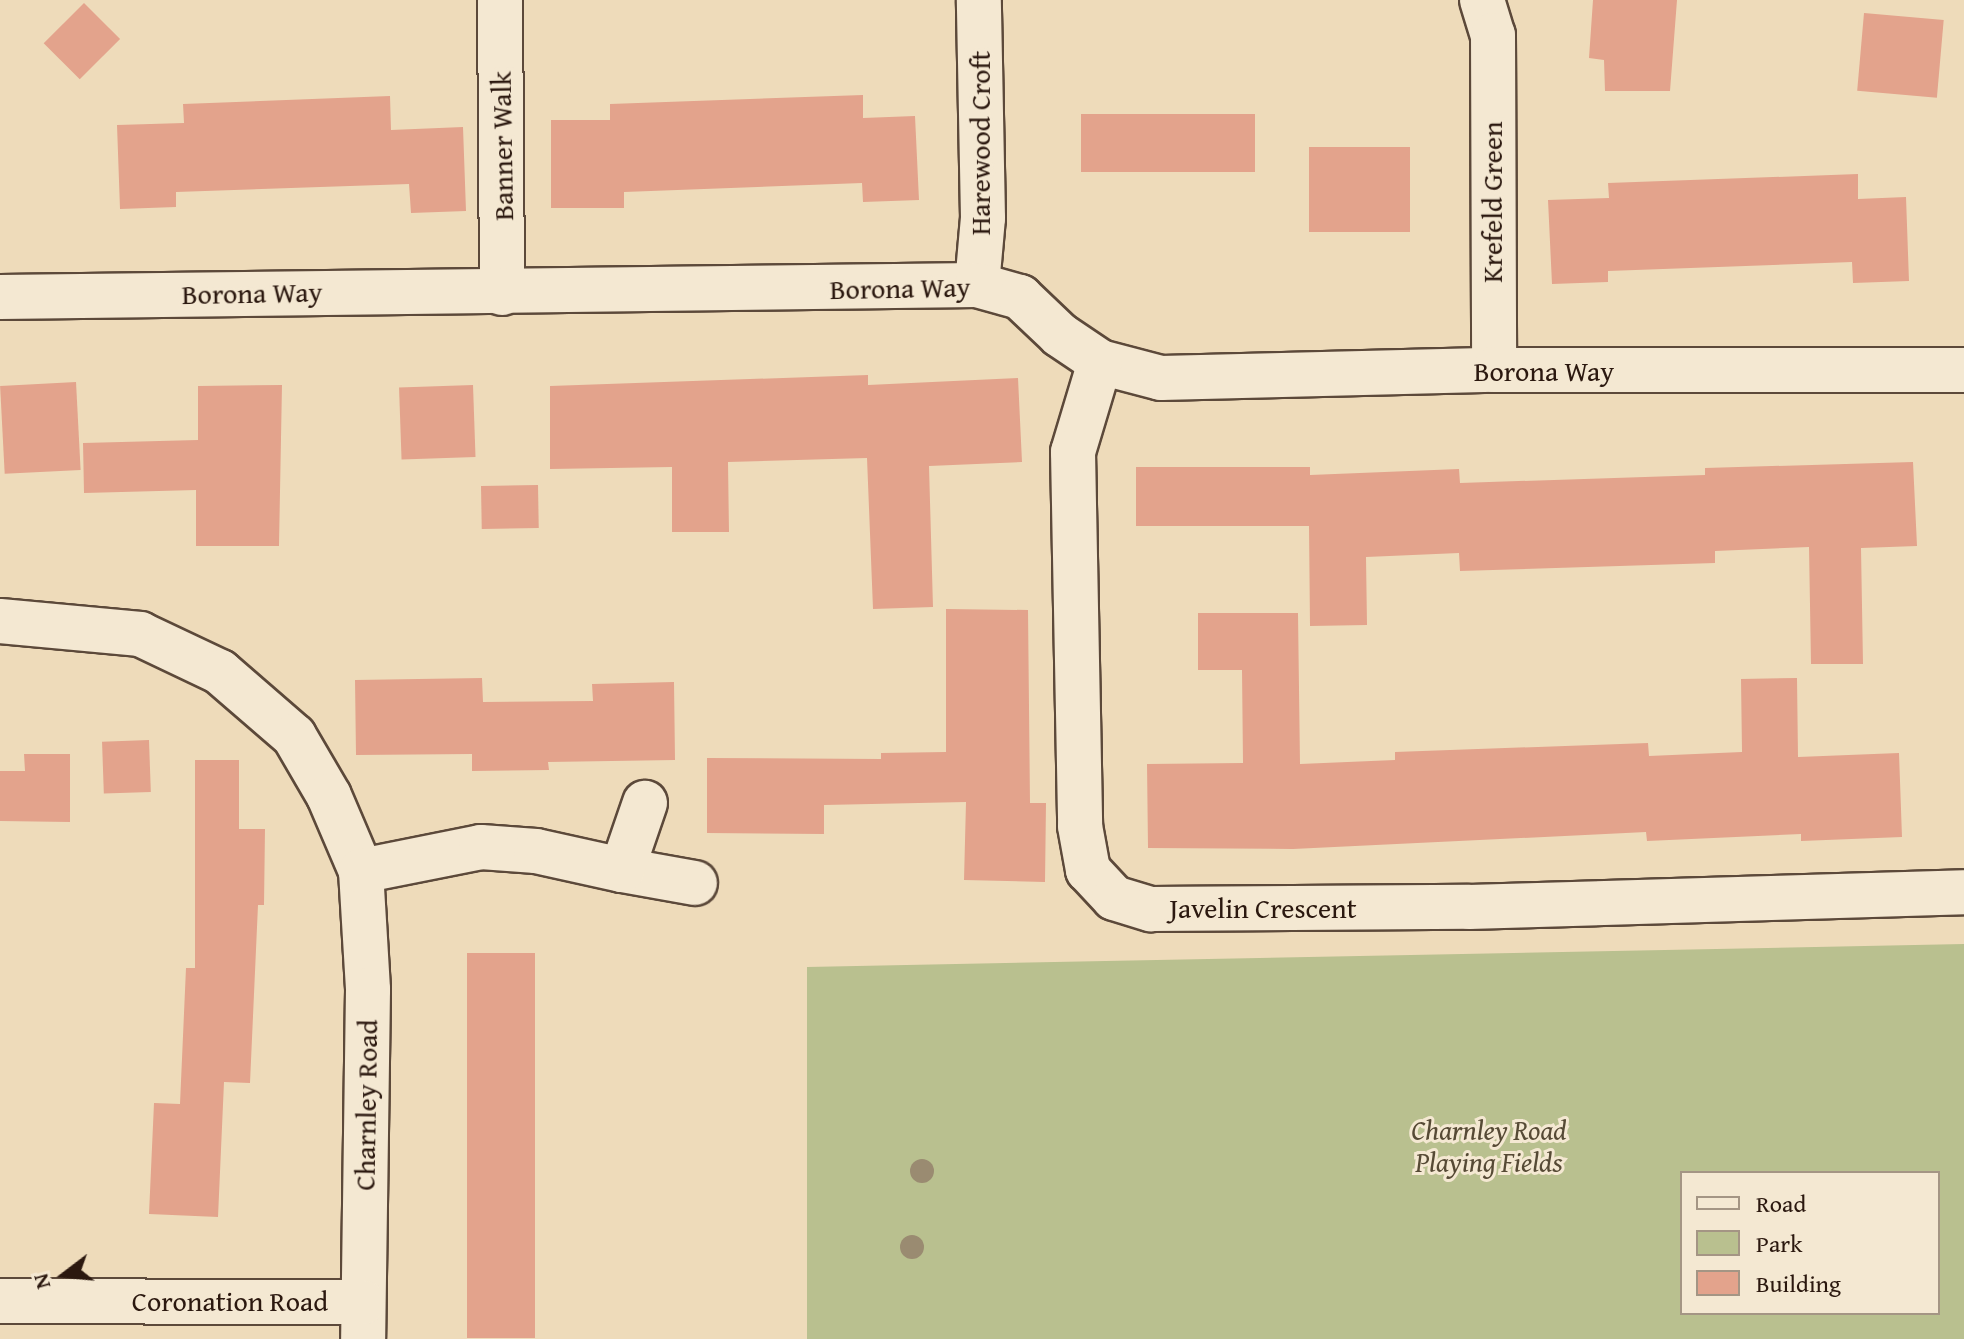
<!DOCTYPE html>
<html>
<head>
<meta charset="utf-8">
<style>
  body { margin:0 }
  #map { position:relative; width:1964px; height:1339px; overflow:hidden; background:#eedbba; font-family:"Gentium Book Plus",serif }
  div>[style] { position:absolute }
  .green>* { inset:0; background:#b9c08f }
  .building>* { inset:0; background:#e3a38c; transform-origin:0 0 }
  .roads { filter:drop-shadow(2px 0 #5c493a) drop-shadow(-2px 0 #5c493a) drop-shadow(0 2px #5c493a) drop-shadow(0 -2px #5c493a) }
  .minor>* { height:44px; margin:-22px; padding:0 22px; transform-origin:22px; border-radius:22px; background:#f4e8d2 }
  .trees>* { width:24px; height:24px; margin:-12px; border-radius:50%; background:#9a8b71 }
  span { translate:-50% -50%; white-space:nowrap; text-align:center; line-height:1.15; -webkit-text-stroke:6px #f4e8d2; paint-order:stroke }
  .street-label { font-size:28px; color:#2b180f }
  .park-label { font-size:28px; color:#564a35; font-style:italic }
  .legend { position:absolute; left:1680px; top:1171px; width:260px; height:144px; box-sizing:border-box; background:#f4e8d2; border:2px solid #a49584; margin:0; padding:10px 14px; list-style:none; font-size:24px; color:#2b180f }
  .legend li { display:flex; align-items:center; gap:16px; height:40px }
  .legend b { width:40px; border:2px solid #a49584 }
  .north { position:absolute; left:24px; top:1235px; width:80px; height:80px; -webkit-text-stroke:6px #f4e8d2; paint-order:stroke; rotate:254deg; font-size:22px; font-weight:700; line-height:32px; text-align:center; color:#2b180f }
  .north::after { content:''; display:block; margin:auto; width:28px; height:36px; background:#2b180f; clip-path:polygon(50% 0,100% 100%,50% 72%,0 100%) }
</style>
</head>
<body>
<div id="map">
  <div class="green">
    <i style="clip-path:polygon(evenodd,1964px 944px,1964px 1339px,807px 1339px,807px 967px,1964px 944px,1938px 1173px,1938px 1313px,1682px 1313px,1682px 1173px,1938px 1173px)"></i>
  </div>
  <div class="building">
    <i style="clip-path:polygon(1593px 0,1677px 0,1670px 91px,1605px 91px,1604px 60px,1589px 58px)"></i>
    <i style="left:84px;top:3px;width:51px;height:57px;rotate:45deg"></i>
    <i style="left:1864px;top:13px;width:80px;height:78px;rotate:5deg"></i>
    <i style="clip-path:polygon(863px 95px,863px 118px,915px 116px,919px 200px,863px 202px,862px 183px,624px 192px,624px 208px,551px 208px,551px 120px,610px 120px,610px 104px)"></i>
    <i style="clip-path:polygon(390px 96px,391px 130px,463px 127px,466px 211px,411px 213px,409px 184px,176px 192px,176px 207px,120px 209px,117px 125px,184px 123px,183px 104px)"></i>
    <i style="left:1081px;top:114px;width:174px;height:58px"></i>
    <i style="left:1309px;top:147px;width:101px;height:85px"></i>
    <i style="clip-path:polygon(1858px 174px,1858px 199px,1906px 197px,1909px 281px,1853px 283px,1852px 262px,1608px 271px,1608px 282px,1552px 284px,1548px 200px,1609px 198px,1608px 183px)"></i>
    <i style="clip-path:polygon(868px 375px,868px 385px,1018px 378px,1022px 462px,929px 466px,933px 607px,873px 609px,867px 458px,728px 462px,729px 532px,672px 532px,672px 467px,550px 469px,550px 386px)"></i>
    <i style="left:76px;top:382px;width:88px;height:76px;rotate:87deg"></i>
    <i style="clip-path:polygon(282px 385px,279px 546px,196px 546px,196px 490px,84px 493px,83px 443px,198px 440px,198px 386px)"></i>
    <i style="left:473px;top:385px;width:72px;height:74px;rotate:88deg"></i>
    <i style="clip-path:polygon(1913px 462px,1917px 546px,1861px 548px,1863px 664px,1811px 664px,1809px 547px,1715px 551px,1715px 563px,1460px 571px,1459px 553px,1366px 557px,1367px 625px,1310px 626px,1309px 526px,1136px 526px,1136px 467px,1310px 467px,1310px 475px,1459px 469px,1460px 483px,1705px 475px,1705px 468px)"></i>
    <i style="left:538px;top:485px;width:43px;height:57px;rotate:89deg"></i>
    <i style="clip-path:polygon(946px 609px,1028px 610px,1030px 803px,1046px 803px,1045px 882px,964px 880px,966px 802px,824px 805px,824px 834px,707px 833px,707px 758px,881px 759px,881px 753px,946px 752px)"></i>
    <i style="clip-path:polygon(1198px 613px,1298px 613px,1300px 764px,1395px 760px,1395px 752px,1648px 743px,1649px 756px,1742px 752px,1741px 679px,1797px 678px,1798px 757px,1899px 753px,1902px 837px,1801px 841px,1801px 834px,1647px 841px,1646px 832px,1293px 849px,1148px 848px,1147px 764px,1243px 763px,1242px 670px,1198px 670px)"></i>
    <i style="clip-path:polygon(482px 678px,483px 702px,593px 701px,592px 684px,674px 682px,675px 760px,548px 762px,549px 770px,472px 771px,472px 754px,356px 755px,355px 680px)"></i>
    <i style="left:149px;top:740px;width:52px;height:47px;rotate:88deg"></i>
    <i style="clip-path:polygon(24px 754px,70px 754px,70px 822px,0 821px,0 771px,25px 771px)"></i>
    <i style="clip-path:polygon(195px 760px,239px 760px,239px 829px,265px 829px,264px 905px,258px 905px,250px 1083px,224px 1082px,218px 1217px,149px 1214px,154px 1103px,180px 1104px,186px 968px,195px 968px)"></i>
    <i style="left:535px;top:953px;width:385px;height:68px;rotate:90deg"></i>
  </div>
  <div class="roads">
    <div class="minor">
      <i style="left:500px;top:0;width:293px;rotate:89.6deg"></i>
      <i style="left:1482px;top:0;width:37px;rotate:73deg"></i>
      <i style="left:1493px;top:35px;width:335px;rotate:89.8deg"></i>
      <i style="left:977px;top:285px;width:67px;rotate:-84.9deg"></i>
      <i style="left:983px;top:218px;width:218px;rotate:-91.1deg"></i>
      <i style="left:0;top:297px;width:977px;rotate:-0.7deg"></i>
      <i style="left:977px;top:285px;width:45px;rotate:15.6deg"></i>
      <i style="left:1020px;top:297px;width:55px;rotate:43.5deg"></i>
      <i style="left:1060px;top:335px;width:48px;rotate:34deg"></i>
      <i style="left:1100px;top:362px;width:63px;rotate:14.7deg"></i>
      <i style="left:1161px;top:378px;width:333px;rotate:-1.4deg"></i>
      <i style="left:1494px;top:370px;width:470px"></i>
      <i style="left:1100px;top:362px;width:94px;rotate:106.7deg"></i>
      <i style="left:1073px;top:452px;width:374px;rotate:88.9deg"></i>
      <i style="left:1080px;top:826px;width:45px;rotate:79.7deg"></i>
      <i style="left:1088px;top:870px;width:38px;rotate:47deg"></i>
      <i style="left:1114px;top:898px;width:39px;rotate:17deg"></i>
      <i style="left:1151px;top:909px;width:318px;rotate:-0.4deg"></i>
      <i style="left:1469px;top:907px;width:495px;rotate:-1.7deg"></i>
      <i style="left:0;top:621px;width:141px;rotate:5.3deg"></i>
      <i style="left:140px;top:634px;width:89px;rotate:25.4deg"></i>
      <i style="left:220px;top:672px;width:98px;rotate:40.9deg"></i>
      <i style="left:294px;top:736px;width:69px;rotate:59.7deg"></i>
      <i style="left:329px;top:796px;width:82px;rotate:66.9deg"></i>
      <i style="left:361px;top:871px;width:119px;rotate:86.6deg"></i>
      <i style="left:368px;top:990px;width:349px;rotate:90.8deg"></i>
      <i style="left:622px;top:870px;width:74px;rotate:10.1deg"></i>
      <i style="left:361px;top:871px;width:122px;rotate:-11.3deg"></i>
      <i style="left:481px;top:847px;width:55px;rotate:4.2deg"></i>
      <i style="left:536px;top:851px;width:88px;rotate:12.5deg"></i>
      <i style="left:622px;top:870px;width:71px;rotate:-71.1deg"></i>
      <i style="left:0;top:1301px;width:363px;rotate:0.2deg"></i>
    </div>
  </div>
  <div class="trees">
    <i style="left:922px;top:1171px"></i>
    <i style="left:912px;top:1247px"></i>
  </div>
  <div class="street-label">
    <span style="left:980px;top:143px;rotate:-90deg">Harewood Croft</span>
    <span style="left:502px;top:146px;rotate:-91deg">Banner Walk</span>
    <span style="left:1492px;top:202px;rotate:-90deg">Krefeld Green</span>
    <span style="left:900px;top:288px;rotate:-1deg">Borona Way</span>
    <span style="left:252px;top:293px;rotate:-1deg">Borona Way</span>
    <span style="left:1544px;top:371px">Borona Way</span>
    <span style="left:1263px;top:908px">Javelin Crescent</span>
    <span style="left:366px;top:1105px;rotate:-89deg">Charnley Road</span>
    <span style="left:230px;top:1301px">Coronation Road</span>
  </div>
  <div class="park-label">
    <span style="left:1489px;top:1146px">Charnley Road<br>Playing Fields</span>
  </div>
  <ul class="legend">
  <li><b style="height:10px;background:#f4e8d2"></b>Road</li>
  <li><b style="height:22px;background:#b9c08f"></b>Park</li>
  <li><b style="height:22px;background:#e3a38c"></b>Building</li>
  </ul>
  <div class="north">N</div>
</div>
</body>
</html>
